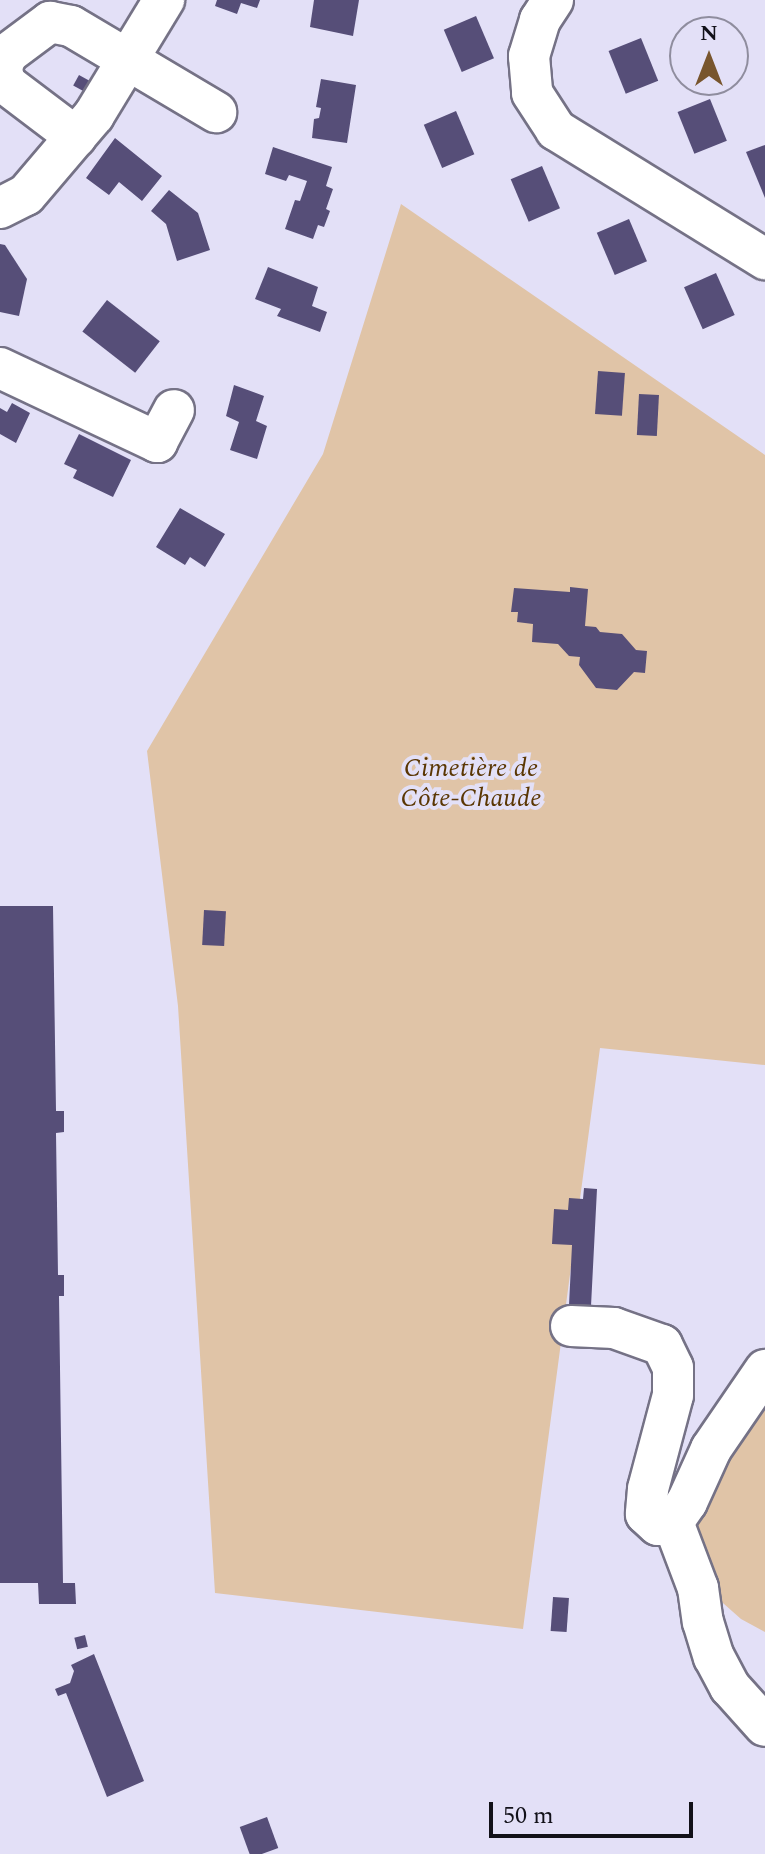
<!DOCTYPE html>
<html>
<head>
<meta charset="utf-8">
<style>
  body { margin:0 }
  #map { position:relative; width:765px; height:1854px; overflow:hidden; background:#e3e0f7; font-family:Spectral,serif }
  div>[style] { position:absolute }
  .green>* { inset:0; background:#e0c4a7 }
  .building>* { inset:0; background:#564e78; transform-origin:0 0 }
  .roads { filter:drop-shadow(2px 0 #757286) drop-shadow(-2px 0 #757286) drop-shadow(0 2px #757286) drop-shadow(0 -2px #757286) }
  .minor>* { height:40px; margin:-20px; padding:0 20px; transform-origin:20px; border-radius:20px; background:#fff }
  span { translate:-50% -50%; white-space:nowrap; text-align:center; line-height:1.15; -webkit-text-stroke:8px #e3e0f7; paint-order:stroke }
  .park-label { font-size:26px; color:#5a3603; font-style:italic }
  .north { position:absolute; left:669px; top:16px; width:80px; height:80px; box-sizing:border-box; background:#e3e0f7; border:2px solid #8f8d9e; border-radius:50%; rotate:0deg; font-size:22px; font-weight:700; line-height:32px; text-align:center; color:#121119 }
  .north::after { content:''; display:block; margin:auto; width:28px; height:36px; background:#78552d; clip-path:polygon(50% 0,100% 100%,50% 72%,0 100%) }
  .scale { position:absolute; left:489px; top:1802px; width:204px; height:36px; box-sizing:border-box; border:4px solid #121119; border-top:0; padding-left:10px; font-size:24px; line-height:28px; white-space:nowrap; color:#121119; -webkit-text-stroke:6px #e3e0f7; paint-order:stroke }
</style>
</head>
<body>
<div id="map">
  <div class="green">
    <i style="clip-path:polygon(401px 204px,765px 455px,765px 1065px,600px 1048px,523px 1629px,215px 1593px,178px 1006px,147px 751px,323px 454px)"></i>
    <i style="clip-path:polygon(765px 1387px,765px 1632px,741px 1619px,715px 1596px,705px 1547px,681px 1535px)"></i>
  </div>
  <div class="building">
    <i style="clip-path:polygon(217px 0,260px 0,257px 8px,241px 3px,237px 14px,215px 6px)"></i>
    <i style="clip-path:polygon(314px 0,359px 0,353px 36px,310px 27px)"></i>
    <i style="left:476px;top:16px;width:46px;height:35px;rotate:67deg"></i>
    <i style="left:641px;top:38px;width:46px;height:35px;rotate:68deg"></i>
    <i style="left:79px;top:75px;width:13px;height:12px;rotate:29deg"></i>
    <i style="clip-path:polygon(321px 79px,356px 85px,347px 143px,312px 138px,314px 119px,319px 118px,321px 108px,316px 107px)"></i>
    <i style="left:710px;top:99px;width:45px;height:35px;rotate:68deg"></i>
    <i style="left:456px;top:111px;width:47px;height:35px;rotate:67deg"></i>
    <i style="clip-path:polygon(115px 138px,162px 176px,142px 201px,119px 182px,109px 195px,86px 178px)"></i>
    <i style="clip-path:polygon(765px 145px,765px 198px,746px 152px)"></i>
    <i style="clip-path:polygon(273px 147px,332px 167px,326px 186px,333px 189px,326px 209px,330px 211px,324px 227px,318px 225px,313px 239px,285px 229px,295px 200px,300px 201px,307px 181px,289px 175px,286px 181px,265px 174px)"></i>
    <i style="left:542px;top:166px;width:46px;height:34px;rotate:67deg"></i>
    <i style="clip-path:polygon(169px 190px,198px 213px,210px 250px,177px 261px,166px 224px,151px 211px)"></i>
    <i style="left:629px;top:219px;width:46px;height:35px;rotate:67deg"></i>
    <i style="clip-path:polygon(0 244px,5px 245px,27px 279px,19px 316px,0 312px)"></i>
    <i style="clip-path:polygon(268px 267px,318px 287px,312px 306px,327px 312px,320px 332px,277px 316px,281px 309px,255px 299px)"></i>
    <i style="left:716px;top:273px;width:46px;height:35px;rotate:66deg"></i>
    <i style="left:107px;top:300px;width:67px;height:40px;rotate:38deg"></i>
    <i style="left:598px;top:371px;width:27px;height:43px;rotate:4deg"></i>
    <i style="clip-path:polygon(234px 385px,264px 396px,256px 421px,267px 426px,257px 459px,230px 450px,239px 422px,226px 416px)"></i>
    <i style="left:639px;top:394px;width:20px;height:41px;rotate:3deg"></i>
    <i style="clip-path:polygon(12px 403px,30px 413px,16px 443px,0 434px,0 408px,7px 412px)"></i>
    <i style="clip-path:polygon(79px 434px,131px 460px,113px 497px,73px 478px,77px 470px,64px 464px)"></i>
    <i style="clip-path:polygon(180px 508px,225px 534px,205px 567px,190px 557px,185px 565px,156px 547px)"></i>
    <i style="clip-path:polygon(570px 587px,588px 589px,585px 626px,596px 627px,600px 632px,622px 634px,636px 650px,647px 651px,645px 673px,634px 672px,617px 690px,596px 688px,579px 665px,580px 657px,569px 656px,558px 644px,532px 642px,533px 624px,517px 622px,518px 612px,511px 612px,514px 588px,570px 592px)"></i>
    <i style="clip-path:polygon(0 906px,53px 906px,56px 1111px,64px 1111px,64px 1132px,56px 1133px,58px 1275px,64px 1275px,64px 1296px,59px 1296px,63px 1583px,75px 1583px,76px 1604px,39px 1604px,38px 1583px,0 1583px)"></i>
    <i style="left:204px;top:910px;width:22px;height:35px;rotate:3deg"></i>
    <i style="clip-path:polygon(584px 1188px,597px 1189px,591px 1306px,569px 1305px,572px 1245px,552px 1244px,554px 1209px,568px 1210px,569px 1198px,583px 1199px)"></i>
    <i style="left:553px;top:1597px;width:16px;height:34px;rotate:4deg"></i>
    <i style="left:85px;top:1635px;width:12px;height:11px;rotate:76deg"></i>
    <i style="clip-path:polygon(94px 1654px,144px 1781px,107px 1797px,66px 1693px,58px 1696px,55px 1689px,70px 1683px,74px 1671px,71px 1665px)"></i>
    <i style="left:267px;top:1817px;width:33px;height:29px;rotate:70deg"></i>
  </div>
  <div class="roads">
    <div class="minor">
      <i style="left:553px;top:0;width:24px;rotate:123deg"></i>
      <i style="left:540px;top:20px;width:38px;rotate:107deg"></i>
      <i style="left:529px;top:56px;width:37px;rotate:85deg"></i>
      <i style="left:532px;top:93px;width:44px;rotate:57deg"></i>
      <i style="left:556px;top:130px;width:246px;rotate:31.7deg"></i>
      <i style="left:76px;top:137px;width:88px;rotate:-142.9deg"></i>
      <i style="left:6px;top:84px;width:16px;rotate:-108deg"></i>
      <i style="left:1px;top:69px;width:16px;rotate:-68deg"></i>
      <i style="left:7px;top:54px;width:54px;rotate:-36.7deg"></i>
      <i style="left:50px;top:22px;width:21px;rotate:11deg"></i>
      <i style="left:71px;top:26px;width:169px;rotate:30.7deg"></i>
      <i style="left:0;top:208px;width:29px;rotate:-27deg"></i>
      <i style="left:26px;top:195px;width:105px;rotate:-49.6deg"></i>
      <i style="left:94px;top:115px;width:135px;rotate:-58.7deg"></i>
      <i style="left:0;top:368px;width:174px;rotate:25.2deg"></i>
      <i style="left:157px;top:442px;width:36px;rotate:-62deg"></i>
      <i style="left:571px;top:1326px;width:43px;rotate:2.7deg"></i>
      <i style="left:614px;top:1328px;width:51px;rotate:19.5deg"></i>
      <i style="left:662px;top:1345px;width:25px;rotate:64deg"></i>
      <i style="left:673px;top:1368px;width:27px;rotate:90deg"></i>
      <i style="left:673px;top:1395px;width:97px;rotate:104.9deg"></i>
      <i style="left:648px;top:1489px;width:25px;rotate:95deg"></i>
      <i style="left:646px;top:1514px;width:16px;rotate:43deg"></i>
      <i style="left:658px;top:1525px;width:15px;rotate:-11deg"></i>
      <i style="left:673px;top:1522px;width:24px;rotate:-55deg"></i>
      <i style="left:687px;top:1502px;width:58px;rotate:-65.6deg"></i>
      <i style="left:711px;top:1449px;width:96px;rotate:-55.6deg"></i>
      <i style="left:673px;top:1522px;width:71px;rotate:69.3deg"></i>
      <i style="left:698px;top:1588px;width:34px;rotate:82deg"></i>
      <i style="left:703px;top:1622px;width:37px;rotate:73deg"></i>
      <i style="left:714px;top:1657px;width:34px;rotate:62deg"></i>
      <i style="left:730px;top:1687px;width:52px;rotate:48.1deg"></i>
    </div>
  </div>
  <div class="park-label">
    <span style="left:471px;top:784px">Cimetière de<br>Côte-Chaude</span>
  </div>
  <div class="north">N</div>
  <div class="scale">50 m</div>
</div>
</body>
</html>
